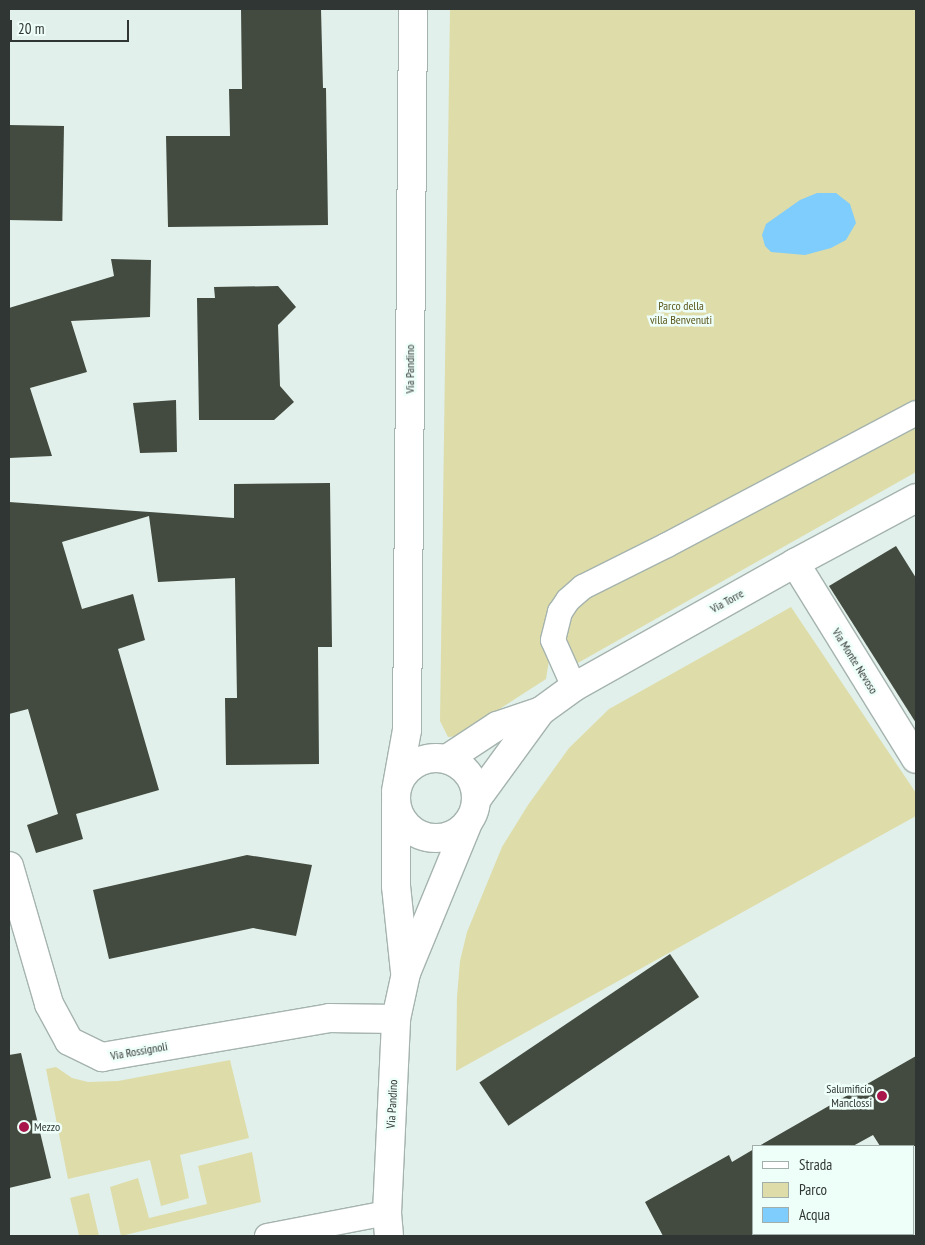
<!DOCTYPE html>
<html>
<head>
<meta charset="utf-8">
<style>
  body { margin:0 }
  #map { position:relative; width:925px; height:1245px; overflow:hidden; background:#e1f0ea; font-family:"PT Sans Narrow",sans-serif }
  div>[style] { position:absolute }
  .green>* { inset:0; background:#dedca9 }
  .water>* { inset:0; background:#7fcdfc }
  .building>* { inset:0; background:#434a40; transform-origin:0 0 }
  .roads { filter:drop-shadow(1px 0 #a5b3ae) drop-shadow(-1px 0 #a5b3ae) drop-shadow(0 1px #a5b3ae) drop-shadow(0 -1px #a5b3ae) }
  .lane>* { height:24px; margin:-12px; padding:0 12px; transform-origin:12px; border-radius:12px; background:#fff }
  .street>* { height:28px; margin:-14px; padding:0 14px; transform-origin:14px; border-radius:14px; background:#fff }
  .secondary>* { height:28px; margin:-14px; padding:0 14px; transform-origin:14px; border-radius:14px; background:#fff }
  .secondary>.ring { margin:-14px; padding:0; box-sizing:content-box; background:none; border:28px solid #fff; border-radius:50% }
  .dots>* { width:14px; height:14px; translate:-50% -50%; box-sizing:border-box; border:2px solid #eefef8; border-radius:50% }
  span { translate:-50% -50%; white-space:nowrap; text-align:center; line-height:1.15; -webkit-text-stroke:5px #eefef8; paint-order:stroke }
  .park-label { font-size:12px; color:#5c581e }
  .street-label { font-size:12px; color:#303634 }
  .poi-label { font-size:12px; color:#303634 }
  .right { translate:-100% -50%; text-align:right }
  .left { translate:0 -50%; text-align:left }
  .frame { position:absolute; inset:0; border:10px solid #303634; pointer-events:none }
  .legend { position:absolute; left:752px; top:1145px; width:162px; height:90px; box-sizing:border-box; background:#eefef8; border:1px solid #a2aeaa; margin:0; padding:6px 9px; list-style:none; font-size:15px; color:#303634 }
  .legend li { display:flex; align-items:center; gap:10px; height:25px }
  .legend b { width:25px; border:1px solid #a2aeaa }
  .scale { position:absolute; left:10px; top:20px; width:119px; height:22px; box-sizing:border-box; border:2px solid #303634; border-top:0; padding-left:6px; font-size:15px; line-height:18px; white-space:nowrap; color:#303634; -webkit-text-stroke:4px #eefef8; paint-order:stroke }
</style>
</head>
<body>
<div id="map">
  <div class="green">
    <i style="clip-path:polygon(450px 9px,916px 9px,916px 472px,576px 664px,549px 660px,546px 679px,458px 736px,448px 737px,440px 721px)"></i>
    <i style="clip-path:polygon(791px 607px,916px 793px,916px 816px,456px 1071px,457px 997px,460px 961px,467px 932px,502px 847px,528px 805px,569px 748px,609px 709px)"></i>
    <i style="clip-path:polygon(230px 1060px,249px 1138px,180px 1155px,189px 1198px,161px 1206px,150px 1160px,68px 1179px,46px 1069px,56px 1067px,72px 1078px,88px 1082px,118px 1081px)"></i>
    <i style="clip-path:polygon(252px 1152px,261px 1202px,121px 1236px,110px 1187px,138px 1178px,149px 1218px,207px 1204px,198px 1166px)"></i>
    <i style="clip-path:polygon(89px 1193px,99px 1236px,75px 1236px,79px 1235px,70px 1198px)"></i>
  </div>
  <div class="water">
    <i style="clip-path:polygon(817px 193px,836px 193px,850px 204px,856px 223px,846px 240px,831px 248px,805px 255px,771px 252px,765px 246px,762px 235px,766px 224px,800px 200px)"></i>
  </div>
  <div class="building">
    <i style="clip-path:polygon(241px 9px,321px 9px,323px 88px,326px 88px,328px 225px,168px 227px,166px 136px,230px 136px,229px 89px,242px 89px)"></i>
    <i style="left:9px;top:125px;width:55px;height:95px;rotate:1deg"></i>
    <i style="clip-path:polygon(111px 259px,151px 260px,150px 317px,71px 321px,87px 372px,30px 388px,52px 456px,9px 458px,9px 308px,114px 276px)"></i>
    <i style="clip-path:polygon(278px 286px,296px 307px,278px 325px,280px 386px,294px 402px,274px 420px,199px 420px,197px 298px,215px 298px,214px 287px)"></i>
    <i style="clip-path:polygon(176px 400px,177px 452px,140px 453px,133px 403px)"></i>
    <i style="clip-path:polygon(330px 483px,332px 647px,318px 647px,319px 764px,226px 765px,225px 698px,237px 698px,235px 578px,158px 582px,149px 516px,62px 542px,82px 609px,133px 594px,145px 640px,118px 649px,159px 790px,76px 814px,83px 839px,36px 853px,27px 825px,58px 814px,28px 709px,9px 714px,9px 502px,234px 518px,234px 484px)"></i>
    <i style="clip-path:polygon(896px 546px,916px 578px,916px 723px,829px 586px)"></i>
    <i style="clip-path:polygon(247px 855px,312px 865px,296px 936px,253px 928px,109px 959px,93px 890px)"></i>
    <i style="left:670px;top:954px;width:52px;height:230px;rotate:56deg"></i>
    <i style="clip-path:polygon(21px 1053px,51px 1178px,9px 1188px,9px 1055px)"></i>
    <i style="clip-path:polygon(916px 1056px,916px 1146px,880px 1146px,873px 1135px,853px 1146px,759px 1146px)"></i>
    <i style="clip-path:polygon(754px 1149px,754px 1236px,663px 1236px,645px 1202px,729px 1155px,732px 1162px)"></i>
  </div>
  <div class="roads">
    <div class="lane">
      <i style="left:574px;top:687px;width:51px;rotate:-114.1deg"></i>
      <i style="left:553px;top:640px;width:29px;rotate:-76deg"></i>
      <i style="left:560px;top:612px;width:14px;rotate:-56deg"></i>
      <i style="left:568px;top:600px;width:20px;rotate:-41deg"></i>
      <i style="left:583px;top:587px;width:94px;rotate:-26.6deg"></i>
      <i style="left:667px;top:545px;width:282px;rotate:-27.9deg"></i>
      <i style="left:267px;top:1236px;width:122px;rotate:-10.9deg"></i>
    </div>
    <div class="street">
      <i style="left:795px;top:563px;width:230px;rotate:58.3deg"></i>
      <i style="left:9px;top:866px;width:144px;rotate:73.8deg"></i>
      <i style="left:49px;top:1004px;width:42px;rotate:61.6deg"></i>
      <i style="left:69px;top:1041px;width:37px;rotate:26deg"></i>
      <i style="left:102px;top:1057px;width:230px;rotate:-9.7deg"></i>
      <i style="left:329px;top:1018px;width:67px;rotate:0.9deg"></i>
    </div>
    <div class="secondary">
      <i class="ring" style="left:396px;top:758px;width:52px;height:52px"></i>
      <i style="left:447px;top:759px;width:60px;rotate:-33.4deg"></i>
      <i style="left:497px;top:726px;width:46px;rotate:-18.8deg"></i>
      <i style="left:396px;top:791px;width:62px;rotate:-79.8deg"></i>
      <i style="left:407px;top:730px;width:721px;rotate:-89.52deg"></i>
      <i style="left:476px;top:800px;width:110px;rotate:-53.9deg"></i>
      <i style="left:541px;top:711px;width:41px;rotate:-36deg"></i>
      <i style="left:574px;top:687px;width:253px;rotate:-29.3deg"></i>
      <i style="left:795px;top:563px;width:137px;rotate:-28.2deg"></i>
      <i style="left:396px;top:805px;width:81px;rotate:90deg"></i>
      <i style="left:396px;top:886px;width:85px;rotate:84deg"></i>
      <i style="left:389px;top:1236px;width:23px;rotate:-95deg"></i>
      <i style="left:387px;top:1213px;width:194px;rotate:-87.3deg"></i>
      <i style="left:396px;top:1019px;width:47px;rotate:-77.7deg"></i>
      <i style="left:406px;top:973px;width:160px;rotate:-67.6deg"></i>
    </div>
  </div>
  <div class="dots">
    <i style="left:882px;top:1096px;background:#a9154a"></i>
    <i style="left:24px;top:1127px;background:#a9154a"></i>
  </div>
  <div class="park-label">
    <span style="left:681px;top:313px">Parco della<br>villa Benvenuti</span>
  </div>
  <div class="street-label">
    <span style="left:410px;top:369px;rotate:-90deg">Via Pandino</span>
    <span style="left:727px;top:601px;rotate:-29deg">Via Torre</span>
    <span style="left:855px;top:661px;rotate:58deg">Via Monte Nevoso</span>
    <span style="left:139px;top:1051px;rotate:-10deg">Via Rossignoli</span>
    <span style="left:392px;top:1104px;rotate:-87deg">Via Pandino</span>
  </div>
  <div class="poi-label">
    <span class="right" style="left:872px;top:1096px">Salumificio<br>Manclossi</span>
    <span class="left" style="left:34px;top:1127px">Mezzo</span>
  </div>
  <div class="frame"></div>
  <ul class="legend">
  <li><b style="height:6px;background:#fff"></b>Strada</li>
  <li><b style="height:14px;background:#dedca9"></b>Parco</li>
  <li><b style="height:14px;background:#7fcdfc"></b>Acqua</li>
  </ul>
  <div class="scale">20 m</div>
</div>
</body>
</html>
